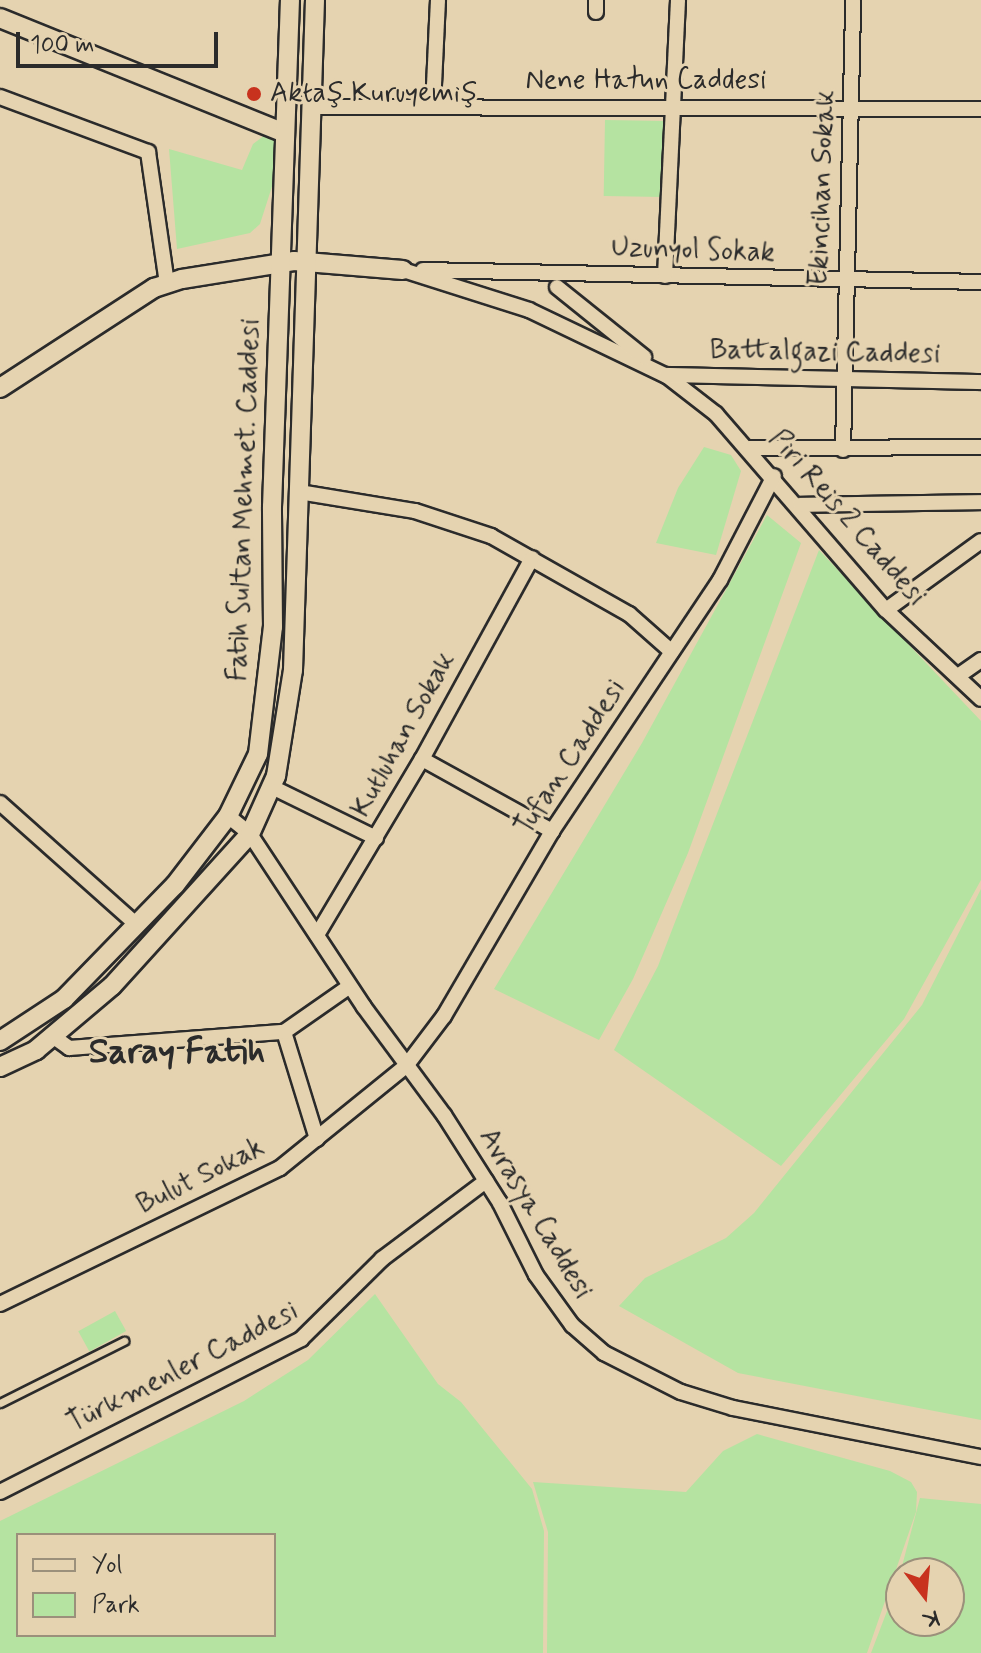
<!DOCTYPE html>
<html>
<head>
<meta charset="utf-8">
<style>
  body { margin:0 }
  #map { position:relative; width:981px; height:1653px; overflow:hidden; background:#e5d3b0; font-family:Mynerve,sans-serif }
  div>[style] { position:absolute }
  .green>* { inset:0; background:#b5e3a1; transform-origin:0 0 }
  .roads { filter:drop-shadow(2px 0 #2b2b2b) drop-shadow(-2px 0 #2b2b2b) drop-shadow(0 2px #2b2b2b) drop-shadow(0 -2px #2b2b2b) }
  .service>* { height:7px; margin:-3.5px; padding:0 3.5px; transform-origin:3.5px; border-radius:3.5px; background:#e5d3b0 }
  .minor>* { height:14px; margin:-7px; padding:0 7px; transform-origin:7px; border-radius:7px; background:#e5d3b0 }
  .tertiary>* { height:18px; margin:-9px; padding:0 9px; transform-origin:9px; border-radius:9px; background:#e5d3b0 }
  .dots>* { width:22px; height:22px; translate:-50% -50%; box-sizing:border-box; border:4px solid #e5d3b0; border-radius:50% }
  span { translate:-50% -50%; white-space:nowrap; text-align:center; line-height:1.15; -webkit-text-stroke:6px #e5d3b0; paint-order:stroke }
  .street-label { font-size:28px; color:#2b2b2b }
  .poi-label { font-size:28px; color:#2b2b2b }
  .left { translate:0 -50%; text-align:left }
  .district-label { font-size:36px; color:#2b2b2b; font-weight:700 }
  .legend { position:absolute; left:16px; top:1533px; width:260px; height:104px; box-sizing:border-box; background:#e5d3b0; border:2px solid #9b907b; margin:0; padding:10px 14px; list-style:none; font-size:24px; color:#2b2b2b }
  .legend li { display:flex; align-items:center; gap:16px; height:40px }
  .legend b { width:40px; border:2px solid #9b907b }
  .north { position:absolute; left:885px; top:1557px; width:80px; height:80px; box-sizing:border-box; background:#e5d3b0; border:2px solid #9b907b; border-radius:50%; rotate:164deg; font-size:22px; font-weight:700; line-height:32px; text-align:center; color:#2b2b2b }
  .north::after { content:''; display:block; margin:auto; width:28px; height:36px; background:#c8321e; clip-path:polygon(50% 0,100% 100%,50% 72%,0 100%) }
  .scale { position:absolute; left:16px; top:32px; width:202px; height:36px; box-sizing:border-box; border:4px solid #2b2b2b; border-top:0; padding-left:10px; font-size:24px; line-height:28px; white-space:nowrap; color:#2b2b2b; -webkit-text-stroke:6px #e5d3b0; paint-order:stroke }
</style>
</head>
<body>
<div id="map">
  <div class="green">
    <i style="left:605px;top:120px;width:60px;height:76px;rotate:1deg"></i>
    <i style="clip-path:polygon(269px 132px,276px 138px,276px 174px,260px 224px,250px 233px,177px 249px,169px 149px,242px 170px,253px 144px)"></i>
    <i style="clip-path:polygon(704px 447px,731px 455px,741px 471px,716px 555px,656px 543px,678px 488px)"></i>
    <i style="clip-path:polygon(767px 515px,801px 543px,688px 853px,633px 979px,599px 1040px,494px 989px,642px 743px)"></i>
    <i style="clip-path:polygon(819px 550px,981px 721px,981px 880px,904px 1019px,781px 1166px,614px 1050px,658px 966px)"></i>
    <i style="clip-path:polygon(981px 889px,981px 1420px,738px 1373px,619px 1306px,645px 1278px,726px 1238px,754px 1213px,922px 1005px)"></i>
    <i style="clip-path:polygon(evenodd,375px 1294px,438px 1384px,461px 1402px,532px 1489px,544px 1531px,543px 1653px,0 1653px,0 1521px,244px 1401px,308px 1360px,375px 1294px,18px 1535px,274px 1535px,274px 1635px,18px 1635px,18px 1535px)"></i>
    <i style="left:115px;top:1311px;width:23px;height:42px;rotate:61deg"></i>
    <i style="clip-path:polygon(757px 1434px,890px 1471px,911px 1482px,917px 1492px,916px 1512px,867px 1653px,547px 1653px,548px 1532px,533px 1482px,686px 1492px,723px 1451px)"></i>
    <i style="clip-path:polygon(evenodd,920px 1498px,981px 1504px,981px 1653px,871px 1653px,897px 1585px,920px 1498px,901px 1573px,949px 1573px,949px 1621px,901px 1621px,901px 1573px)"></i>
  </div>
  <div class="roads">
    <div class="service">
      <i style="left:0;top:1403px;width:139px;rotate:-26.6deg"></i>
    </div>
    <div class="minor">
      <i style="left:596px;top:0;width:12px;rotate:90deg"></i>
      <i style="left:0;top:97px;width:158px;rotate:20.4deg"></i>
      <i style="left:148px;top:152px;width:133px;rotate:81.8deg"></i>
      <i style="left:433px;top:106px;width:106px;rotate:-87.3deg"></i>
      <i style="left:310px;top:107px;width:671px;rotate:0.17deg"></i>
      <i style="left:403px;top:270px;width:132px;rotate:17.6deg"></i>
      <i style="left:529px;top:310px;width:153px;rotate:25.6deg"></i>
      <i style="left:667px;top:376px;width:62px;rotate:37.8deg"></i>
      <i style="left:716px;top:414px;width:259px;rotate:49.1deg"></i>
      <i style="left:886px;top:610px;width:130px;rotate:43.1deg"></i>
      <i style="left:423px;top:270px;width:558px;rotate:1.23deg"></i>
      <i style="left:665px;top:276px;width:276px;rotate:-87.3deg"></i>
      <i style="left:557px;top:287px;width:112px;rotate:38.8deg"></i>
      <i style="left:666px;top:375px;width:315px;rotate:1.3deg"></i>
      <i style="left:749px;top:448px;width:232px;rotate:-0.2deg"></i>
      <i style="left:843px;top:450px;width:450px;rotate:-88.7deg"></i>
      <i style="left:299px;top:492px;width:118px;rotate:9.3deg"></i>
      <i style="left:415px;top:511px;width:80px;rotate:18.2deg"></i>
      <i style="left:491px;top:536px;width:159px;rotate:29.5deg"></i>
      <i style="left:629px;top:614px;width:57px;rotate:41.5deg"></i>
      <i style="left:800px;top:505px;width:181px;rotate:-0.9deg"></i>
      <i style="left:886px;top:610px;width:117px;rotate:-36deg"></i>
      <i style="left:958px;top:676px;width:28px;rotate:-35deg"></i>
      <i style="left:422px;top:759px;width:149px;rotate:29deg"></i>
      <i style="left:272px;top:787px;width:116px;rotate:26.1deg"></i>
      <i style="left:0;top:803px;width:183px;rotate:41.7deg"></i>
      <i style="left:228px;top:816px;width:28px;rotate:39deg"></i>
      <i style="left:250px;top:834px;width:207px;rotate:56.6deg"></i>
      <i style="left:364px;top:1007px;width:134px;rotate:53.5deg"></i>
      <i style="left:444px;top:1115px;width:104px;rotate:57.5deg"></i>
      <i style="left:500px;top:1203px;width:80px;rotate:63.4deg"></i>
      <i style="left:536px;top:1275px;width:62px;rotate:54.2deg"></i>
      <i style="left:572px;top:1325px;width:43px;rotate:41.2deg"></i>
      <i style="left:604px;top:1353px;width:86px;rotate:26.9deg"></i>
      <i style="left:681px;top:1392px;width:54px;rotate:17.1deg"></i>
      <i style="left:733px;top:1408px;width:253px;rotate:11.2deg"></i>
      <i style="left:317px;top:935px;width:205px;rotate:-59.2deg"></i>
      <i style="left:422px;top:759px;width:229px;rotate:-61.3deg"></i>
      <i style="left:54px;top:1037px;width:19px;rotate:36deg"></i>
      <i style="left:69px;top:1048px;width:216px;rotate:-4.3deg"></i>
      <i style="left:317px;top:1139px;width:112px;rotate:-107.1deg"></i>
      <i style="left:284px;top:1032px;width:80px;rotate:-34.9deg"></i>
      <i style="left:0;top:1304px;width:311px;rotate:-25.9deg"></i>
      <i style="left:280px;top:1168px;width:162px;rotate:-39deg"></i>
      <i style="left:406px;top:1066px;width:63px;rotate:-52.8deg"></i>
      <i style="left:444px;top:1016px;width:214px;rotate:-59.7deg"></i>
      <i style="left:552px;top:831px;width:302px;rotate:-56.2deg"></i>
      <i style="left:720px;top:580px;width:117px;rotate:-62.6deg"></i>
      <i style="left:0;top:1492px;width:338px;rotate:-26.9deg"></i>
      <i style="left:301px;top:1339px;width:114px;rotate:-44.6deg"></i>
      <i style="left:382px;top:1259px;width:130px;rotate:-36.9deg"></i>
    </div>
    <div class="tertiary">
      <i style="left:0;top:18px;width:306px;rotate:22deg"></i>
      <i style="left:0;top:388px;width:184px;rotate:-33deg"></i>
      <i style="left:154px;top:288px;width:29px;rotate:-18deg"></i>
      <i style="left:182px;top:279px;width:113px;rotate:-9.1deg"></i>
      <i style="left:294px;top:261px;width:109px;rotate:4.7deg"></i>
      <i style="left:0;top:1041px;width:77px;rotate:-33.3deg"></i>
      <i style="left:64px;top:999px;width:159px;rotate:-45.8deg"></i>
      <i style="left:175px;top:885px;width:87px;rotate:-52.5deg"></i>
      <i style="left:228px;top:816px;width:69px;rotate:-64.2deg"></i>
      <i style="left:258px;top:754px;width:128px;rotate:-83.3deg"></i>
      <i style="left:273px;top:627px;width:120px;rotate:-90.5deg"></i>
      <i style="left:272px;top:507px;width:507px;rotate:-87.97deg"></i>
      <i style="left:0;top:1067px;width:40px;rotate:-25deg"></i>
      <i style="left:36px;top:1050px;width:99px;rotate:-40.1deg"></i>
      <i style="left:112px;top:986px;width:205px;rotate:-47.8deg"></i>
      <i style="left:250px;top:834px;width:64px;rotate:-65.9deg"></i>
      <i style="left:276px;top:776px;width:107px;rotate:-80.9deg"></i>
      <i style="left:293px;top:670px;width:670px;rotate:-88.12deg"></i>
    </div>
  </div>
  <div class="dots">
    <i style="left:254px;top:94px;background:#c8321e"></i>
  </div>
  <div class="street-label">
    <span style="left:646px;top:81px">Nene Hatun Caddesi</span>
    <span style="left:823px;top:188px;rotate:-88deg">Ekincihan Sokak</span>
    <span style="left:693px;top:251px;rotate:2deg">Uzunyol Sokak</span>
    <span style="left:825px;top:353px;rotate:1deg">Battalgazi Caddesi</span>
    <span style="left:245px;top:500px;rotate:-88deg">Fatih Sultan Mehmet. Caddesi</span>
    <span style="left:847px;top:518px;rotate:49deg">Piri Reis 2 Caddesi</span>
    <span style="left:404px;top:735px;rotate:-61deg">Kutluhan Sokak</span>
    <span style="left:571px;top:758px;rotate:-57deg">Tufan Caddesi</span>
    <span style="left:201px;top:1177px;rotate:-26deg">Bulut Sokak</span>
    <span style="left:535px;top:1214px;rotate:59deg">Avrasya Caddesi</span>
    <span style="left:183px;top:1368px;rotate:-27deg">Türkmenler Caddesi</span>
  </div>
  <div class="poi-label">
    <span class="left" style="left:270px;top:94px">Aktaş Kuruyemiş</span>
  </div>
  <div class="district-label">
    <span style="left:177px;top:1053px">Saray Fatih</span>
  </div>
  <ul class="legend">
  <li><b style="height:10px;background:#e5d3b0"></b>Yol</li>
  <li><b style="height:22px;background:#b5e3a1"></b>Park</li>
  </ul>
  <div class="north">K</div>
  <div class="scale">100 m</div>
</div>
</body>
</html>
